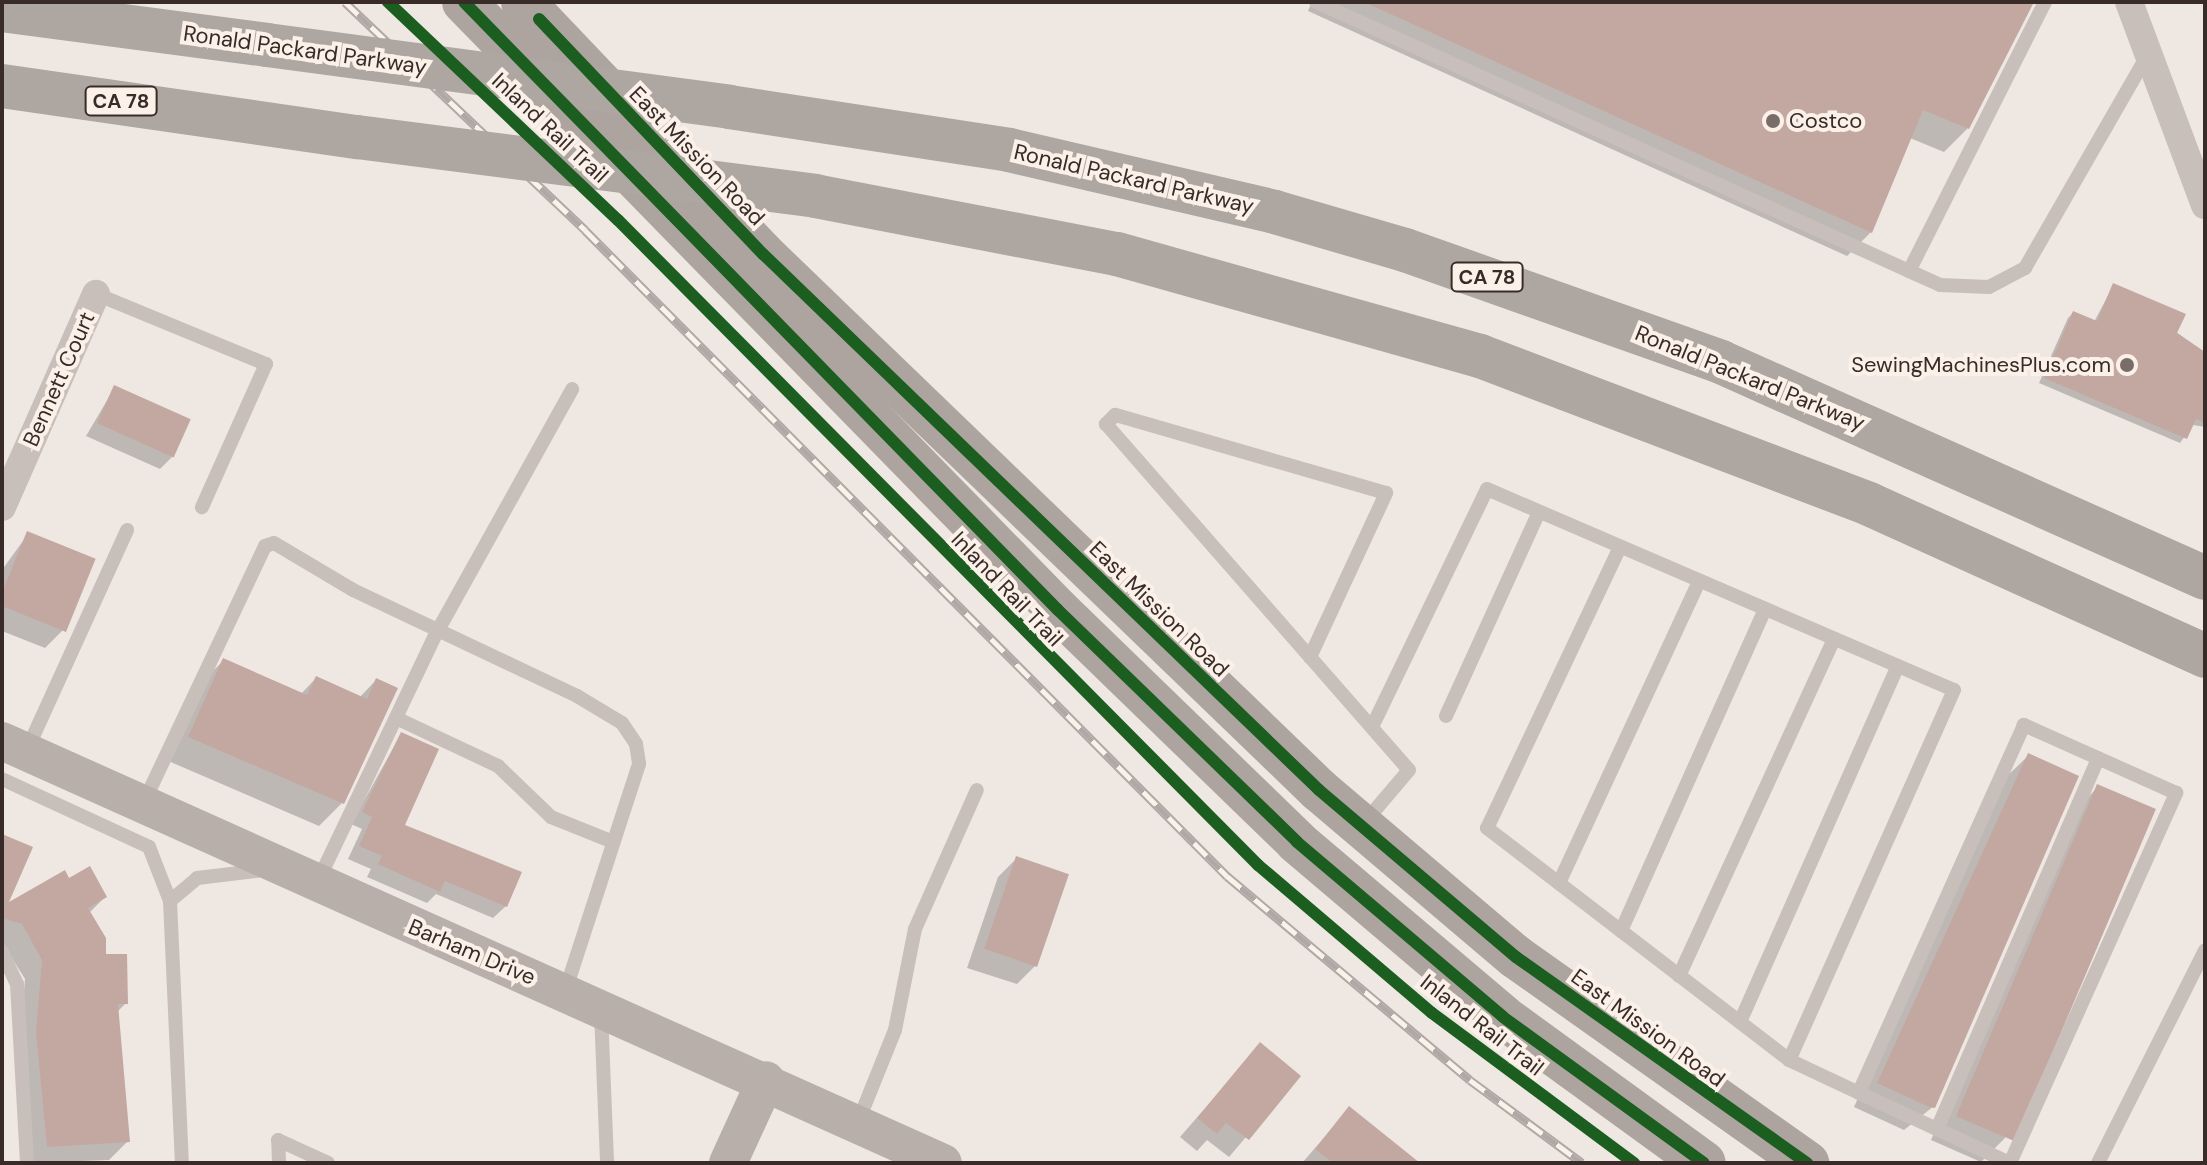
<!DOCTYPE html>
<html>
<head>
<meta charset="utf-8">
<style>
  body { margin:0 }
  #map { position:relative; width:2207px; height:1165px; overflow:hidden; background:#eee7e2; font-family:"DM Sans",sans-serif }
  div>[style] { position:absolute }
  .shadow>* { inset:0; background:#0003 }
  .building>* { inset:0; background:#c3a8a2; transform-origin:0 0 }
  .lane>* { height:14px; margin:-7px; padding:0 7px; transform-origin:7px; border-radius:7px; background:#c8bfba }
  .street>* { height:28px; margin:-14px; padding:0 14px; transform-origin:14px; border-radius:14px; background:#c8bfba }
  .secondary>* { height:38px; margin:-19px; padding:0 19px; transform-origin:19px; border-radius:19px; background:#b8afab }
  .primary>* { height:44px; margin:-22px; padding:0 22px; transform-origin:22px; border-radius:22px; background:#ada49f }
  .highway>* { height:44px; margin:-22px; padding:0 22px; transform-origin:22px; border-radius:22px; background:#ada6a1 }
  .rail>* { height:9px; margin-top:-4.5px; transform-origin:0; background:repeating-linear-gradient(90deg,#fbf1e9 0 18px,#afa8a5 0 36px); box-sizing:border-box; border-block:2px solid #afa8a5 }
  .highway-bridge>* { height:44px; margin:-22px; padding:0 22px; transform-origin:22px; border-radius:22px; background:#ada6a1 }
  .cycleway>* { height:12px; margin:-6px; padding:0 6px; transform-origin:6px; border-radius:6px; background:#1b5e20 }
  .dots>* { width:22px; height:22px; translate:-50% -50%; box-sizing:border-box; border:4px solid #fbf1e9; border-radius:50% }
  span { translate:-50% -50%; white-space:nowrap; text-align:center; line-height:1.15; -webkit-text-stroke:8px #fbf1e9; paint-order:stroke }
  .shield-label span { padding:2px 6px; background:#fbf1e9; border:2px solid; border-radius:6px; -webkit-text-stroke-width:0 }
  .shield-label { font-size:20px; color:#392c28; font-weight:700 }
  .street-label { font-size:22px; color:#392c28 }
  .poi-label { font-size:22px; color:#392c28 }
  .left { translate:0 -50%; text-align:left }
  .right { translate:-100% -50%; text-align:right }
  .frame { position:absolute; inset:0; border:4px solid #392c28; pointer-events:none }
</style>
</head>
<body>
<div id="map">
  <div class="shadow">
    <i style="clip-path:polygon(1312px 2px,2030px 2px,1968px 128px,1944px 152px,1910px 138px,1871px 232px,1847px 256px,1308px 11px)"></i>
    <i style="clip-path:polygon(2113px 286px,2205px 353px,2205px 427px,2193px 425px,2180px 443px,2039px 383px,2068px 318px,2073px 313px,2094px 322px)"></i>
    <i style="clip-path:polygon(115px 387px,172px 457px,160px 469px,86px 436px)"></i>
    <i style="clip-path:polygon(28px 534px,63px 630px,45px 648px,2px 631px,2px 570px)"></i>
    <i style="clip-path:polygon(223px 661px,301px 694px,316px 678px,359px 698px,376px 680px,342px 803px,319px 826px,166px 760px,201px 683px)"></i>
    <i style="clip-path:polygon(401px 734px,403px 826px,506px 906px,493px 918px,436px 894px,427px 903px,367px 877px,371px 869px,348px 859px,362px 829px,351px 824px)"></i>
    <i style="clip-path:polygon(2029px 755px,1934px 1106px,1904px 1130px,1854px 1107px,2004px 779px)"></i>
    <i style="clip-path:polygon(2098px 787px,2005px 1138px,1981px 1162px,1931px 1140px,2074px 811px)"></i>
    <i style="clip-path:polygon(2px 836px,5px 907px,69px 881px,105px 897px,89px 913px,126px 1003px,117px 1012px,128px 1141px,109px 1160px,29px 1163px,19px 1052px,25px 979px,2px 942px)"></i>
    <i style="clip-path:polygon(1017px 858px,1035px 966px,1017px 984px,967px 968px,998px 877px)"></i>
    <i style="clip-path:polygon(1260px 1045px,1298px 1076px,1229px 1157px,1207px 1140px,1197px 1151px,1180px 1137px)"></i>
    <i style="clip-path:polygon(1349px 1109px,1417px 1163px,1302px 1163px)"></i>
  </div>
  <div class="building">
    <i style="clip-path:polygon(1364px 2px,2034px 2px,1969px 129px,1923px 110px,1872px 233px)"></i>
    <i style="clip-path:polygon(2113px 283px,2186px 314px,2177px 333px,2205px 352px,2205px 423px,2196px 419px,2187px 439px,2044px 378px,2073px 311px,2097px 321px)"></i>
    <i style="left:114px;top:385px;width:84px;height:42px;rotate:24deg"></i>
    <i style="left:27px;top:531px;width:74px;height:79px;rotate:22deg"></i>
    <i style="clip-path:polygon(223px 658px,307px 695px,316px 676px,367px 699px,376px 678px,398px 688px,344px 804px,188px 737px)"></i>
    <i style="clip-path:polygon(401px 732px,439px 749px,405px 825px,522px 872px,507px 907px,445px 881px,440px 892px,378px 864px,382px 856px,359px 846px,372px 817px,362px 812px)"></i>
    <i style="clip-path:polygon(2028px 753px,2079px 776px,1935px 1108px,1929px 1107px,1877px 1083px)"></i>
    <i style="left:2097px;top:784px;width:64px;height:361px;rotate:23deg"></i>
    <i style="clip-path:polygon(2px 834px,33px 847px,9px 902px,65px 870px,69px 878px,90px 866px,107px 897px,88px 908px,106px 938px,106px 954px,127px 954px,128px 1004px,118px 1004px,130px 1142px,47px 1147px,36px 1032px,42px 960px,22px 924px,2px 918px)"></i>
    <i style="left:1016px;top:856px;width:56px;height:98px;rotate:19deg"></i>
    <i style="clip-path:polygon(1260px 1042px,1301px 1076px,1249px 1140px,1226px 1123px,1217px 1134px,1197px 1118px)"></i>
    <i style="clip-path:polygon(1349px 1106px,1420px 1163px,1333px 1163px,1315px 1149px)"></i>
  </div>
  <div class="lane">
    <i style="left:1316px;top:2px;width:651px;rotate:24.4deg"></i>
    <i style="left:2045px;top:2px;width:301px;rotate:116.8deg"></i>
    <i style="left:1909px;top:271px;width:34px;rotate:24deg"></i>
    <i style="left:1940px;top:285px;width:49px;rotate:2.3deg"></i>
    <i style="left:1989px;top:287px;width:41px;rotate:-27.8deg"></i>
    <i style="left:2025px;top:268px;width:247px;rotate:-60.1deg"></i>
    <i style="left:96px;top:294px;width:184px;rotate:22.4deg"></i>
    <i style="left:266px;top:364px;width:157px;rotate:114.1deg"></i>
    <i style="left:1620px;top:547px;width:311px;rotate:115.3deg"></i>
    <i style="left:1487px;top:828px;width:381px;rotate:37.5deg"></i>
    <i style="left:1789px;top:1060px;width:77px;rotate:25.2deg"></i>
    <i style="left:1859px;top:1093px;width:86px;rotate:24.8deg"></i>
    <i style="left:1937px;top:1129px;width:81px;rotate:25deg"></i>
    <i style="left:2010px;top:1163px;width:406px;rotate:-65.8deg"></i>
    <i style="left:2176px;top:793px;width:167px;rotate:-155.9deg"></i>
    <i style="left:2024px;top:725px;width:403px;rotate:114.2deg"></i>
    <i style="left:1310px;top:657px;width:181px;rotate:-65.1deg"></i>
    <i style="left:1386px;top:493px;width:282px;rotate:-163.9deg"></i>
    <i style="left:1115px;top:415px;width:13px;rotate:135deg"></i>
    <i style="left:1106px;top:424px;width:310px;rotate:48.8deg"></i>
    <i style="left:1310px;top:657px;width:150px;rotate:48.8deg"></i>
    <i style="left:1409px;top:770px;width:70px;rotate:130.3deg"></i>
    <i style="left:1446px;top:716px;width:224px;rotate:-65.5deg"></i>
    <i style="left:396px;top:718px;width:113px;rotate:25.2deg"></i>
    <i style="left:498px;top:766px;width:74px;rotate:43.9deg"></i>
    <i style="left:551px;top:817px;width:65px;rotate:21.8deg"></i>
    <i style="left:1372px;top:727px;width:264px;rotate:-64.2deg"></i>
    <i style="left:1487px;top:489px;width:508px;rotate:23.29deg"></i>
    <i style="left:1954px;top:690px;width:405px;rotate:114deg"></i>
    <i style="left:26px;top:752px;width:244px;rotate:-65.5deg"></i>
    <i style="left:2px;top:779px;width:162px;rotate:24.8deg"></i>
    <i style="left:149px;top:847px;width:58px;rotate:68.7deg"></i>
    <i style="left:170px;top:901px;width:262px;rotate:87.4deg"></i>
    <i style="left:144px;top:802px;width:283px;rotate:-64.7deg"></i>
    <i style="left:265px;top:546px;width:9px;rotate:-18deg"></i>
    <i style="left:274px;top:543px;width:92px;rotate:30.7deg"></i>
    <i style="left:353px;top:590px;width:248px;rotate:25.3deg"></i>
    <i style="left:577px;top:696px;width:52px;rotate:31deg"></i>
    <i style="left:622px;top:723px;width:25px;rotate:56deg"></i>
    <i style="left:636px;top:744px;width:20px;rotate:81deg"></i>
    <i style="left:639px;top:764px;width:240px;rotate:108deg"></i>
    <i style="left:318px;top:881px;width:276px;rotate:-64.5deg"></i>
    <i style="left:437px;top:632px;width:278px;rotate:-60.9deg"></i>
    <i style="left:1559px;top:883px;width:333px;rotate:-65.1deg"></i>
    <i style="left:170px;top:901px;width:35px;rotate:-40deg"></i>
    <i style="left:197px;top:878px;width:67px;rotate:-6.8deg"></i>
    <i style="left:1621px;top:931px;width:353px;rotate:-65.9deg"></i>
    <i style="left:2px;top:952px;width:35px;rotate:65deg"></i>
    <i style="left:17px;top:984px;width:179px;rotate:86.8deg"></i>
    <i style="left:1679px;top:976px;width:371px;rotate:-65.3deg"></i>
    <i style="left:601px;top:1012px;width:151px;rotate:87.7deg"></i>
    <i style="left:1740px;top:1022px;width:389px;rotate:-66.1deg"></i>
    <i style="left:858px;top:1122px;width:99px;rotate:-68.1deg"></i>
    <i style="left:895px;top:1030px;width:103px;rotate:-78.8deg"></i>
    <i style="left:915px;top:929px;width:152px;rotate:-66deg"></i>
    <i style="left:1937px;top:1129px;width:404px;rotate:-66.5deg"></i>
    <i style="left:279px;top:1163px;width:23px;rotate:-92deg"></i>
    <i style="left:278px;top:1140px;width:55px;rotate:24.7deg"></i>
    <i style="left:2098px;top:1163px;width:238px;rotate:-63.3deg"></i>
  </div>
  <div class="street">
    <i style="left:2129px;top:2px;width:217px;rotate:69.5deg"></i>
    <i style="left:2px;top:507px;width:233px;rotate:-66.2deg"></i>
  </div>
  <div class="secondary">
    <i style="left:2px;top:741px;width:1031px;rotate:24.15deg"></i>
    <i style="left:728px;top:1163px;width:91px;rotate:-65.4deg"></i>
  </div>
  <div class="primary">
    <i style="left:464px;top:2px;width:850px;rotate:45.67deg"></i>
    <i style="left:1058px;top:610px;width:333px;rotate:44.1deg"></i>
    <i style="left:1297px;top:842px;width:270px;rotate:40.3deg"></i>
    <i style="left:1503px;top:1017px;width:248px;rotate:36deg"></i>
    <i style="left:523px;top:2px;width:348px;rotate:46.4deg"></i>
    <i style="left:763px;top:254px;width:772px;rotate:43.95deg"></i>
    <i style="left:1319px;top:790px;width:258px;rotate:40.3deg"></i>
    <i style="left:1516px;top:957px;width:357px;rotate:35.3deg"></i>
  </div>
  <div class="highway">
    <i style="left:2px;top:10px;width:267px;rotate:7.5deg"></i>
    <i style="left:2px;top:86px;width:359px;rotate:8.2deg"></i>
    <i style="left:729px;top:107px;width:283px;rotate:8.7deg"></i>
    <i style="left:1009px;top:150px;width:273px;rotate:13.1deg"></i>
    <i style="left:1275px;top:212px;width:135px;rotate:16.3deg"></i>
    <i style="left:1405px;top:250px;width:335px;rotate:19.5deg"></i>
    <i style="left:1721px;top:362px;width:530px;rotate:24.05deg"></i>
    <i style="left:815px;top:196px;width:308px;rotate:10.9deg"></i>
    <i style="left:1117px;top:254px;width:377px;rotate:15.7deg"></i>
    <i style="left:1480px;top:356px;width:416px;rotate:20.8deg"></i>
    <i style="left:1869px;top:504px;width:369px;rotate:24.3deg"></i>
  </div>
  <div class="rail">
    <i style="left:345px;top:2px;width:331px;rotate:43.5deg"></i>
    <i style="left:585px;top:230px;width:911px;rotate:45.18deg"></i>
    <i style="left:1227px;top:876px;width:317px;rotate:40deg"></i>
    <i style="left:1470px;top:1080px;width:139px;rotate:36.5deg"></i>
  </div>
  <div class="highway-bridge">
    <i style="left:267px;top:45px;width:466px;rotate:7.6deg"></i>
    <i style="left:357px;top:137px;width:462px;rotate:7.3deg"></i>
  </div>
  <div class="cycleway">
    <i style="left:388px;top:2px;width:317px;rotate:43.5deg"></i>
    <i style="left:618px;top:220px;width:909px;rotate:45.22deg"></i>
    <i style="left:1258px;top:865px;width:228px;rotate:40.4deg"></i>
    <i style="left:1432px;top:1013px;width:252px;rotate:36.6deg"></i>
    <i style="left:464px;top:2px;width:850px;rotate:45.67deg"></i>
    <i style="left:1058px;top:610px;width:333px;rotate:44.1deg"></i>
    <i style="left:1297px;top:842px;width:270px;rotate:40.3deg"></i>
    <i style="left:1503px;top:1017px;width:248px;rotate:36deg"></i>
    <i style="left:539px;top:19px;width:325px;rotate:46.4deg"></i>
    <i style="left:763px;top:254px;width:772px;rotate:43.95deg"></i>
    <i style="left:1319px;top:790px;width:258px;rotate:40.3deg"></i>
    <i style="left:1516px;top:957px;width:357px;rotate:35.3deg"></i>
  </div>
  <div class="dots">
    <i style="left:1773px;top:121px;background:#786d69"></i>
    <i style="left:2127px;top:365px;background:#786d69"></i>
  </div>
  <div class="shield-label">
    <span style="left:121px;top:101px">CA 78</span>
    <span style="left:1487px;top:277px">CA 78</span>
  </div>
  <div class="street-label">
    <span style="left:305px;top:50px;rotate:8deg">Ronald Packard Parkway</span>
    <span style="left:550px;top:128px;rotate:43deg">Inland Rail Trail</span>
    <span style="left:697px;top:156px;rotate:46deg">East Mission Road</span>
    <span style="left:1134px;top:179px;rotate:13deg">Ronald Packard Parkway</span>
    <span style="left:1750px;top:378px;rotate:22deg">Ronald Packard Parkway</span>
    <span style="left:59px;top:379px;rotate:-66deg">Bennett Court</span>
    <span style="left:1007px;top:589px;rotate:46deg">Inland Rail Trail</span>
    <span style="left:1159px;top:609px;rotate:44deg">East Mission Road</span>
    <span style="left:472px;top:952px;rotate:23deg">Barham Drive</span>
    <span style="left:1482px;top:1025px;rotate:38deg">Inland Rail Trail</span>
    <span style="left:1648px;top:1028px;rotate:36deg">East Mission Road</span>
  </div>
  <div class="poi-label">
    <span class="left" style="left:1789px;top:121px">Costco</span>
    <span class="right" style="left:2111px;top:365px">SewingMachinesPlus.com</span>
  </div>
  <div class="frame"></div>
</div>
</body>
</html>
